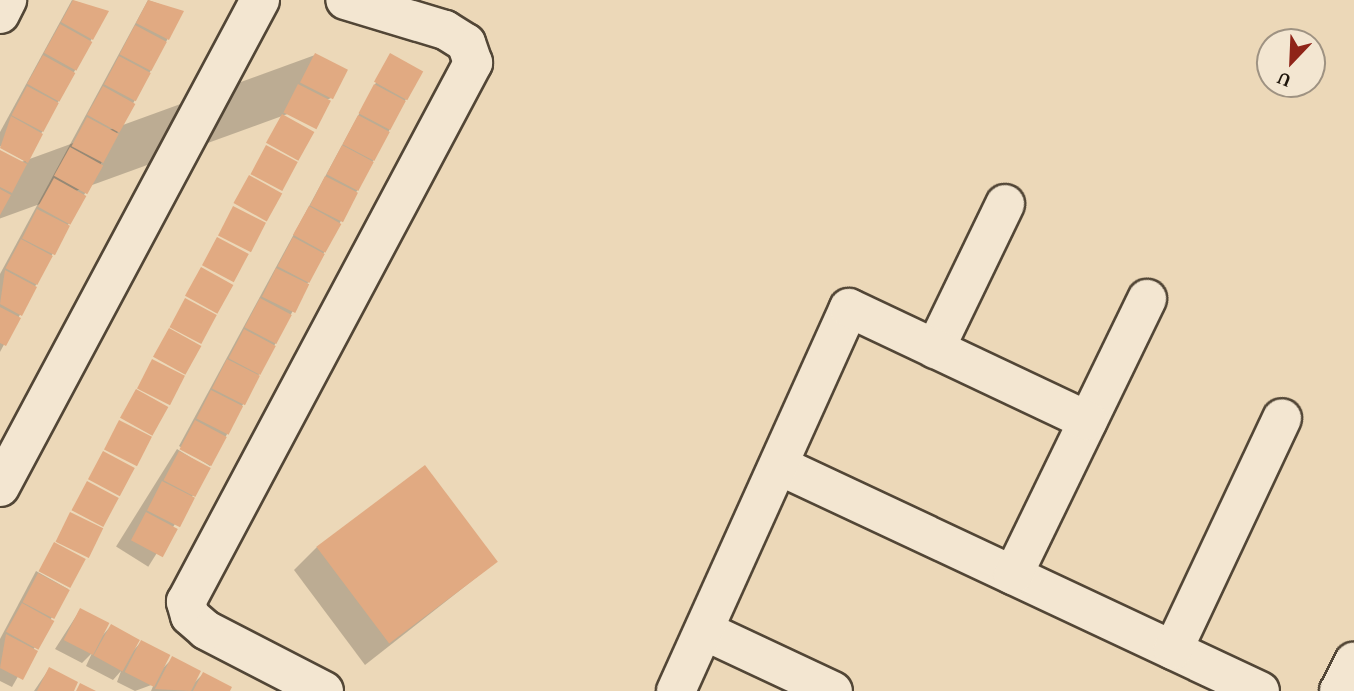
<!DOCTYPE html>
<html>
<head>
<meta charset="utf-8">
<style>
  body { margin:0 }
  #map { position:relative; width:1354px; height:691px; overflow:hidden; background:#ecd8b8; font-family:"Gentium Book Plus",serif }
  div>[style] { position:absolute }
  .shadow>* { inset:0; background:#0003; transform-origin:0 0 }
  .building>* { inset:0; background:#e1aa82; transform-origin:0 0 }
  .roads { filter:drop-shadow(2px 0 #524636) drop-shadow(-2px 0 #524636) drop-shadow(0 2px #524636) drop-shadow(0 -2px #524636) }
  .minor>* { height:38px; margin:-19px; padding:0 19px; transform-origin:19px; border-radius:19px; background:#f3e6d1 }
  span { translate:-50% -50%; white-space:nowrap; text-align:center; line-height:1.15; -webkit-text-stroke:5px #f3e6d1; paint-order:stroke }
  .north { position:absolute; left:1256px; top:28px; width:70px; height:70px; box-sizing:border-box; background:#f3e6d1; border:2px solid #9e9282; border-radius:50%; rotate:203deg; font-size:19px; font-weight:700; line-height:28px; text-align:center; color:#1e150b }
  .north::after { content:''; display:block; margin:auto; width:24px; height:32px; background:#8f2418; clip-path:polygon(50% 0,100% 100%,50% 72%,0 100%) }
</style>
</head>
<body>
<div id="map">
  <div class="shadow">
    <i style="clip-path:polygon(72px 0,106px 12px,26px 162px,0 146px,0 132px)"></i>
    <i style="clip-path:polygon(148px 0,182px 12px,0 352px,0 274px)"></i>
    <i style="left:315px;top:55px;width:46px;height:583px;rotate:70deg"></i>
    <i style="clip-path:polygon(391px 55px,406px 99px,210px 466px,179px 446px)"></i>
    <i style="left:177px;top:449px;width:38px;height:115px;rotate:32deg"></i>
    <i style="clip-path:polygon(317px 547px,496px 562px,365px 665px,294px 570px)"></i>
    <i style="clip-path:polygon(36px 571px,68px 589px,12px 687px,0 681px,0 639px)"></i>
    <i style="clip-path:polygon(80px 610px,101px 637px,111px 626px,133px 651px,141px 642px,162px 669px,172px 659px,193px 684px,203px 674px,228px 691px,151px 691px,154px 684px,135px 691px,117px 682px,121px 671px,113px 680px,86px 666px,92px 653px,82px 663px,55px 649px)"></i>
    <i style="clip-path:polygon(49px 669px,72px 691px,34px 691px)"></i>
  </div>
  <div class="building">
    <i style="clip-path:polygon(73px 0,109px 11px,93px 40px,61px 22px)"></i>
    <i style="clip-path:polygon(148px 0,184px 11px,169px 40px,136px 23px)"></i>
    <i style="left:60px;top:24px;width:37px;height:33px;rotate:29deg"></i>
    <i style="left:135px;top:25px;width:36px;height:33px;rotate:28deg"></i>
    <i style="left:315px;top:53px;width:37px;height:33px;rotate:27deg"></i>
    <i style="left:390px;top:53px;width:38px;height:33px;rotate:29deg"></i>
    <i style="left:43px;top:55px;width:37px;height:33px;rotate:29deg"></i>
    <i style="left:119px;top:56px;width:36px;height:32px;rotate:28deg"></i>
    <i style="left:298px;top:84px;width:37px;height:32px;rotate:27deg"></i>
    <i style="left:374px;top:84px;width:36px;height:33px;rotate:28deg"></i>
    <i style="left:27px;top:86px;width:36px;height:33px;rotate:28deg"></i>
    <i style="left:103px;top:86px;width:37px;height:33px;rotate:29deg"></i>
    <i style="left:282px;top:114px;width:37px;height:33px;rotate:29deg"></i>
    <i style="left:358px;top:115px;width:36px;height:33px;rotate:28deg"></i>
    <i style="clip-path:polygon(11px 116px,43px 134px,28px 163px,0 148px)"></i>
    <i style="left:87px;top:117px;width:36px;height:33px;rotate:28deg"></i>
    <i style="left:266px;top:145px;width:36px;height:33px;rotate:28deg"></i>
    <i style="left:342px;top:145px;width:36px;height:33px;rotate:28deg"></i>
    <i style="left:70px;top:147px;width:38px;height:33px;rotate:29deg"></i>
    <i style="clip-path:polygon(0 150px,27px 164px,12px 193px,0 187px)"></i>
    <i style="left:249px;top:175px;width:38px;height:32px;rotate:29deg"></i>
    <i style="left:325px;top:176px;width:37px;height:33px;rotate:27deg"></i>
    <i style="left:54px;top:178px;width:37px;height:33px;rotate:29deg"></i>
    <i style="clip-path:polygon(0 189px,11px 195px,0 215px)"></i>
    <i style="left:233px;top:206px;width:37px;height:33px;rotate:27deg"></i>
    <i style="left:309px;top:206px;width:37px;height:33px;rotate:29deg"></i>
    <i style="left:37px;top:209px;width:37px;height:33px;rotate:27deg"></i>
    <i style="left:217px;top:237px;width:36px;height:32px;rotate:28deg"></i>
    <i style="left:293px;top:237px;width:36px;height:33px;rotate:28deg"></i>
    <i style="left:21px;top:239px;width:36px;height:33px;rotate:28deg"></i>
    <i style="left:201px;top:267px;width:37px;height:33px;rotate:29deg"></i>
    <i style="left:276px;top:268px;width:37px;height:32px;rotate:26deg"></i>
    <i style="clip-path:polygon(5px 270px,37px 287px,22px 316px,0 304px)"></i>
    <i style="left:185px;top:298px;width:36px;height:33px;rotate:28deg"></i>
    <i style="left:260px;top:298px;width:36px;height:33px;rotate:28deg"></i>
    <i style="clip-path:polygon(0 307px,21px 318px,6px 346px,0 343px)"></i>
    <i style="left:169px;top:328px;width:37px;height:33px;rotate:29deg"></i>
    <i style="left:244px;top:329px;width:36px;height:33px;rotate:28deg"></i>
    <i style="left:152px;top:359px;width:37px;height:33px;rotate:27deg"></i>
    <i style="left:227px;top:359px;width:37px;height:33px;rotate:27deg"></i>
    <i style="left:136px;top:389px;width:37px;height:33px;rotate:29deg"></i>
    <i style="left:211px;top:390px;width:36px;height:32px;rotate:27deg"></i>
    <i style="left:119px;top:420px;width:37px;height:33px;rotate:27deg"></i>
    <i style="left:195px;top:420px;width:36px;height:33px;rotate:28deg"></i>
    <i style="left:103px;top:451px;width:36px;height:32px;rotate:28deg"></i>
    <i style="left:179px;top:451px;width:36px;height:33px;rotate:28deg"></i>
    <i style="left:425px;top:465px;width:121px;height:136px;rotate:53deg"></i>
    <i style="left:87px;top:481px;width:36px;height:33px;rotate:28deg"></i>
    <i style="left:162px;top:481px;width:37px;height:33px;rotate:27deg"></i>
    <i style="left:70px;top:512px;width:37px;height:33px;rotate:26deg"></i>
    <i style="left:146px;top:512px;width:36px;height:32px;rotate:28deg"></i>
    <i style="left:54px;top:542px;width:36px;height:33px;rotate:28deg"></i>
    <i style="left:38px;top:573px;width:36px;height:33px;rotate:28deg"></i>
    <i style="left:22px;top:603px;width:37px;height:33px;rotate:29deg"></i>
    <i style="left:80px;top:608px;width:33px;height:36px;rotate:27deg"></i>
    <i style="left:111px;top:624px;width:33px;height:36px;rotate:29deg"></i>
    <i style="clip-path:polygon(6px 634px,38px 651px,23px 680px,0 668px)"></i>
    <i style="left:141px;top:640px;width:33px;height:36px;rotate:27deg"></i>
    <i style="clip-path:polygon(172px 656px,201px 671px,191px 691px,155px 689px)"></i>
    <i style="clip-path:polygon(49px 667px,78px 682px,74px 691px,37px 691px)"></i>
    <i style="clip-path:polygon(203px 672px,232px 687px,230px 691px,193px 691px)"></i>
    <i style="clip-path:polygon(80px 683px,96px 691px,76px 691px)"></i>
  </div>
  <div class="roads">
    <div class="minor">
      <i style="left:0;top:14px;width:16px;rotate:-63deg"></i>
      <i style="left:935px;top:349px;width:161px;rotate:-64.2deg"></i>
      <i style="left:780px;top:466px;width:530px;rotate:25.11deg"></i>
      <i style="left:0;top:487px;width:552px;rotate:-61.9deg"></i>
      <i style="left:1013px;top:575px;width:307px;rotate:-64.1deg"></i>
      <i style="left:707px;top:632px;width:139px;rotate:25.1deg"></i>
      <i style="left:1173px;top:650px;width:256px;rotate:-64.8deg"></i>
      <i style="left:324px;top:691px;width:133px;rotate:-152.7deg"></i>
      <i style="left:206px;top:630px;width:21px;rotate:-139deg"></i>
      <i style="left:190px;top:616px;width:15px;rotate:-106deg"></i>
      <i style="left:186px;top:602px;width:611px;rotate:-61.97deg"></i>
      <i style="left:473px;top:63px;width:21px;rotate:-109deg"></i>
      <i style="left:466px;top:43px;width:25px;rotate:-148deg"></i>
      <i style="left:445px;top:30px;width:104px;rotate:-163.3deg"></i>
      <i style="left:676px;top:691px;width:420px;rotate:-65.7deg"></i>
      <i style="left:849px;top:308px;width:264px;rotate:25.3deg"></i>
      <i style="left:1339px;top:691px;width:33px;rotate:-63deg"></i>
    </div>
  </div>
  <div class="north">U</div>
</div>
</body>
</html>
